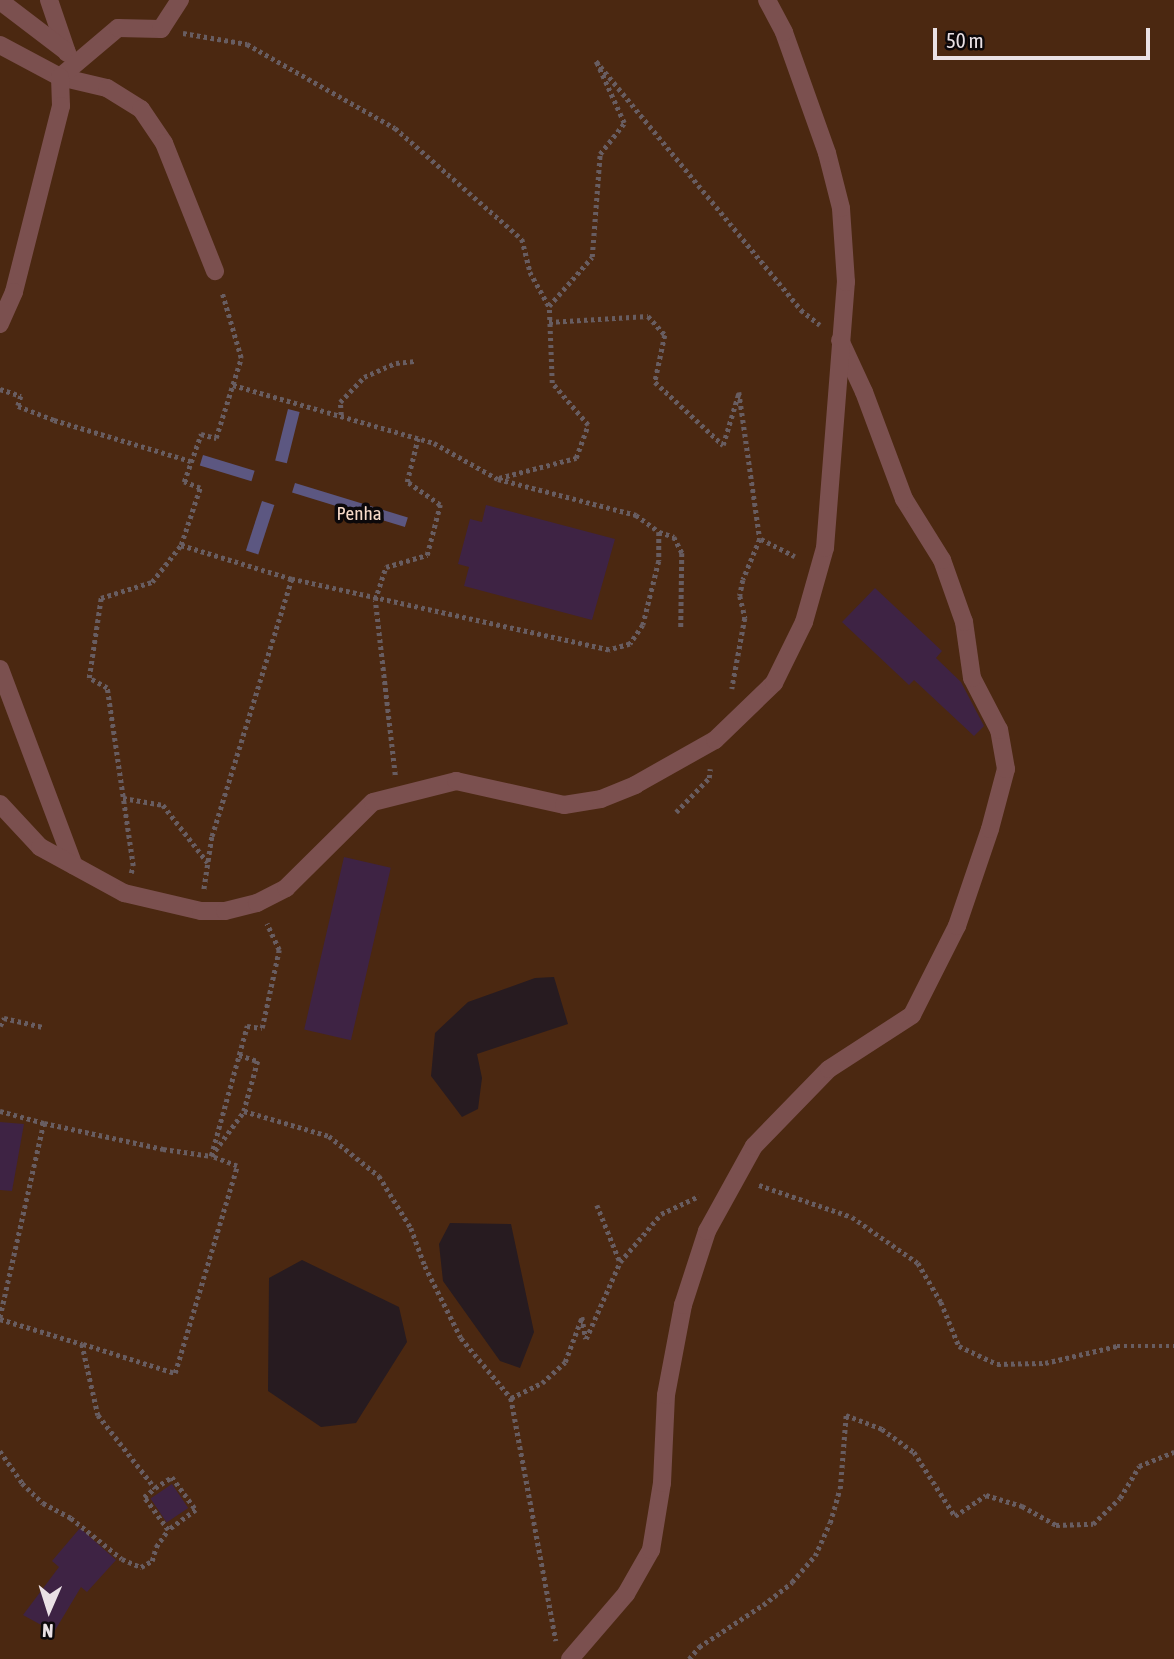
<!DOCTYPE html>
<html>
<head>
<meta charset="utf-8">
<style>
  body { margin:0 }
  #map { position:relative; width:1174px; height:1659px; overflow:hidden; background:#271b20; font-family:"Asap Condensed",sans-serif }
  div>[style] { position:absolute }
  .green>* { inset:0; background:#4b2811 }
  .water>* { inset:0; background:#5c5781; transform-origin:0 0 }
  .building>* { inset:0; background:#3e2344; transform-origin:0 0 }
  .path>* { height:4.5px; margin-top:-2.25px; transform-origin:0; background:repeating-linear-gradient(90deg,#685d61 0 3.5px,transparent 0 7px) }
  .minor>* { height:18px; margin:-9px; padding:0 9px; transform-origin:9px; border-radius:9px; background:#7b504f }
  .tertiary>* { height:18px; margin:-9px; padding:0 9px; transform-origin:9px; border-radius:9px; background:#7b504f }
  span { translate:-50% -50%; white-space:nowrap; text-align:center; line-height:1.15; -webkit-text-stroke:7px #0c080a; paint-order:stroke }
  .park-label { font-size:19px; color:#f7dac9 }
  .north { position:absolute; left:14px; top:1575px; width:70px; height:70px; -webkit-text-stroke:5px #0c080a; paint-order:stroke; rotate:183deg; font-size:19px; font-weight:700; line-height:28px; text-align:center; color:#eae1e5 }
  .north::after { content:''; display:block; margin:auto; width:24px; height:32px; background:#eae1e5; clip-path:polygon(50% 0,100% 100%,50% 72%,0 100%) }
  .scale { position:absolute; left:933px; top:28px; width:217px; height:32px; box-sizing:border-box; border:4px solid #eae1e5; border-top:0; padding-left:9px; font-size:21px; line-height:24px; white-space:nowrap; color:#eae1e5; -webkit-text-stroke:5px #0c080a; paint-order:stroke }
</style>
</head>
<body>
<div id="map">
  <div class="green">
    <i style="clip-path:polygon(evenodd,0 0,1174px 0,1174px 1659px,0 1659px,0 0,554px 977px,568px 1024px,477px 1054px,482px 1078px,478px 1109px,462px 1117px,431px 1076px,435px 1033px,468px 1002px,535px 978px,554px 977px,0 0,450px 1223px,511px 1224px,534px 1332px,520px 1368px,500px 1361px,443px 1281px,439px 1244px,450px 1223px,0 0,302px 1260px,399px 1307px,407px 1342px,356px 1423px,321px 1427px,268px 1391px,269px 1278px,302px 1260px)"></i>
  </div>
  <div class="water">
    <i style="left:288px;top:409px;width:12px;height:53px;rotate:14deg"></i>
    <i style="left:203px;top:455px;width:54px;height:11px;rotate:17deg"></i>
    <i style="left:295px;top:483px;width:118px;height:10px;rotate:17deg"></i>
    <i style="left:262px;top:501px;width:13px;height:52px;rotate:18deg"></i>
  </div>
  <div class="building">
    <i style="clip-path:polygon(486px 505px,615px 539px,592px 620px,464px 586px,469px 567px,458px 564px,470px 519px,482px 522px)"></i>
    <i style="clip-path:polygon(875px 588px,942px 651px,936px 658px,961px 682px,984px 726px,974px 736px,914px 680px,909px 685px,842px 622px)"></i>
    <i style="left:344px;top:857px;width:48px;height:177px;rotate:13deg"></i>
    <i style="clip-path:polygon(0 1122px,24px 1124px,12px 1191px,0 1190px)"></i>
    <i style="left:172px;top:1484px;width:29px;height:26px;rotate:56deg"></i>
    <i style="clip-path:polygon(80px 1528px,116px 1560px,87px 1592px,81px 1587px,54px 1632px,23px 1615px,59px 1567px,52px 1561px)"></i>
  </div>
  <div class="path">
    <i style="left:183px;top:33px;width:65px;rotate:9.8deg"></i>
    <i style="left:247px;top:44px;width:170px;rotate:29.6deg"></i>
    <i style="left:395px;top:128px;width:169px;rotate:41.2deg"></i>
    <i style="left:522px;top:239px;width:34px;rotate:76deg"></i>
    <i style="left:530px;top:272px;width:39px;rotate:61deg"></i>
    <i style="left:549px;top:322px;width:99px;rotate:-3.5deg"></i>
    <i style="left:648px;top:316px;width:25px;rotate:48deg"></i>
    <i style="left:665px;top:335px;width:48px;rotate:102deg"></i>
    <i style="left:655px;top:382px;width:93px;rotate:42.8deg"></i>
    <i style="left:723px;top:445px;width:55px;rotate:-73.2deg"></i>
    <i style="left:739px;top:392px;width:148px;rotate:81.9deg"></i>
    <i style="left:760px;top:539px;width:44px;rotate:112.5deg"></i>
    <i style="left:743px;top:580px;width:16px;rotate:101deg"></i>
    <i style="left:740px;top:596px;width:23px;rotate:77deg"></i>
    <i style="left:745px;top:618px;width:72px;rotate:100.4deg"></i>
    <i style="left:233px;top:385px;width:209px;rotate:16.1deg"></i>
    <i style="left:434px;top:443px;width:73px;rotate:29.4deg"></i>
    <i style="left:498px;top:479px;width:143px;rotate:14.6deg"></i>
    <i style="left:636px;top:515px;width:29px;rotate:36deg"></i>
    <i style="left:659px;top:532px;width:29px;rotate:90deg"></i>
    <i style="left:659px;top:561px;width:66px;rotate:104deg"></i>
    <i style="left:643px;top:625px;width:23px;rotate:124deg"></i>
    <i style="left:630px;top:644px;width:22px;rotate:164deg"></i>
    <i style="left:609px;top:650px;width:325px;rotate:-167.4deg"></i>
    <i style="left:0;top:389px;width:22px;rotate:18deg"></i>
    <i style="left:21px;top:396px;width:10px;rotate:107deg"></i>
    <i style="left:18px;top:406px;width:39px;rotate:21deg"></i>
    <i style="left:54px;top:420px;width:143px;rotate:16.7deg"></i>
    <i style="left:341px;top:415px;width:13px;rotate:-94deg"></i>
    <i style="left:340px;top:402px;width:35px;rotate:-46deg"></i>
    <i style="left:364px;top:377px;width:35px;rotate:-24deg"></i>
    <i style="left:396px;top:363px;width:18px;rotate:-6deg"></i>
    <i style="left:499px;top:478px;width:80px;rotate:-14.6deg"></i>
    <i style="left:576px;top:458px;width:35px;rotate:-70deg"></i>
    <i style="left:588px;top:425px;width:55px;rotate:-130.6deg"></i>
    <i style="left:552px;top:383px;width:77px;rotate:-92.2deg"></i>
    <i style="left:549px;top:306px;width:65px;rotate:-48.7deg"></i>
    <i style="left:592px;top:257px;width:103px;rotate:-85.6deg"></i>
    <i style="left:600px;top:154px;width:39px;rotate:-52deg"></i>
    <i style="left:624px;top:123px;width:68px;rotate:-114.3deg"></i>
    <i style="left:596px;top:61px;width:323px;rotate:50.5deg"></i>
    <i style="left:801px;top:310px;width:24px;rotate:38deg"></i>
    <i style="left:659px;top:532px;width:16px;rotate:18deg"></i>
    <i style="left:674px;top:537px;width:18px;rotate:63deg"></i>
    <i style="left:682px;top:553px;width:76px;rotate:90.8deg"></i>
    <i style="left:761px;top:539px;width:38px;rotate:27deg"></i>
    <i style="left:181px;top:545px;width:60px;rotate:-71.6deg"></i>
    <i style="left:200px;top:488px;width:17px;rotate:-159deg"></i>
    <i style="left:184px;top:482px;width:51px;rotate:-70.5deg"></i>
    <i style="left:201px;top:434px;width:16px;rotate:15deg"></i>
    <i style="left:216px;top:438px;width:84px;rotate:-72.6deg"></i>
    <i style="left:241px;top:358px;width:68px;rotate:-106.3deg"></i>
    <i style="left:395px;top:775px;width:176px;rotate:-96.5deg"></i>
    <i style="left:375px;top:600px;width:35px;rotate:-72deg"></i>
    <i style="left:386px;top:567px;width:43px;rotate:-16.3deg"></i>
    <i style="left:427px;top:555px;width:52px;rotate:-75.4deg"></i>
    <i style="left:440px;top:505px;width:40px;rotate:-145.1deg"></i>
    <i style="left:407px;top:482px;width:45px;rotate:-76deg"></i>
    <i style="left:123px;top:798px;width:41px;rotate:9.9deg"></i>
    <i style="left:163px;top:805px;width:73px;rotate:52.2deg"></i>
    <i style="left:676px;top:812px;width:47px;rotate:-45.9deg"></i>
    <i style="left:709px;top:778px;width:9px;rotate:-84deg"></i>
    <i style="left:131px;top:873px;width:7px;rotate:-74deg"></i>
    <i style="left:133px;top:866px;width:180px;rotate:-98.3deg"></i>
    <i style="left:107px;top:688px;width:21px;rotate:-151deg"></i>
    <i style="left:89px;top:678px;width:81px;rotate:-81.5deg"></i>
    <i style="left:101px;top:598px;width:53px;rotate:-17.4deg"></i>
    <i style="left:152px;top:582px;width:47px;rotate:-51.9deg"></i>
    <i style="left:181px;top:545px;width:116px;rotate:17deg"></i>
    <i style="left:292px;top:579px;width:270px;rotate:107.2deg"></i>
    <i style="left:212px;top:837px;width:54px;rotate:98.6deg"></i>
    <i style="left:0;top:1026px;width:9px;rotate:-63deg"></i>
    <i style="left:4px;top:1018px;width:40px;rotate:13deg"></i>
    <i style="left:239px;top:1055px;width:20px;rotate:18deg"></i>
    <i style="left:258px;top:1061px;width:52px;rotate:105.6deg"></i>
    <i style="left:244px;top:1111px;width:89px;rotate:16.4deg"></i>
    <i style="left:329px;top:1136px;width:64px;rotate:38.7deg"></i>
    <i style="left:379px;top:1176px;width:61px;rotate:58.4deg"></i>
    <i style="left:411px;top:1228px;width:40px;rotate:69.8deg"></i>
    <i style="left:425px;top:1266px;width:80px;rotate:63.4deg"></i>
    <i style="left:461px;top:1338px;width:78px;rotate:50.2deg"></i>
    <i style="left:511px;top:1398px;width:34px;rotate:-26deg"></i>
    <i style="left:542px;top:1383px;width:31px;rotate:-42deg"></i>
    <i style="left:565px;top:1362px;width:48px;rotate:-69.3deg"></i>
    <i style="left:582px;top:1317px;width:22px;rotate:80deg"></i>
    <i style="left:586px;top:1339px;width:84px;rotate:-66.2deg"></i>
    <i style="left:620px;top:1262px;width:63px;rotate:-49.5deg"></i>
    <i style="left:661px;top:1214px;width:42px;rotate:-25.3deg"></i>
    <i style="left:0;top:1111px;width:46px;rotate:15.3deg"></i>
    <i style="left:44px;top:1123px;width:201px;rotate:102.7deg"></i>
    <i style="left:0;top:1319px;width:86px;rotate:17deg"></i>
    <i style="left:82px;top:1344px;width:73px;rotate:77.3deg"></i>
    <i style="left:98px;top:1415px;width:93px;rotate:52deg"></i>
    <i style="left:155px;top:1488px;width:20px;rotate:-33deg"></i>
    <i style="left:172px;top:1477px;width:41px;rotate:54deg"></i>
    <i style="left:196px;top:1510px;width:34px;rotate:144deg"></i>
    <i style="left:168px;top:1530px;width:41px;rotate:-126deg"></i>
    <i style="left:144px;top:1497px;width:14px;rotate:-39deg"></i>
    <i style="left:44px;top:1123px;width:122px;rotate:12.3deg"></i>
    <i style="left:163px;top:1149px;width:49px;rotate:8.3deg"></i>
    <i style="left:211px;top:1156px;width:135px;rotate:-74.5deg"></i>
    <i style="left:247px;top:1026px;width:15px;rotate:8deg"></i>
    <i style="left:262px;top:1028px;width:80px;rotate:-77.7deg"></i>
    <i style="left:279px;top:950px;width:29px;rotate:-115deg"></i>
    <i style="left:759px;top:1185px;width:98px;rotate:19deg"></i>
    <i style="left:852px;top:1217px;width:80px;rotate:34.9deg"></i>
    <i style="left:918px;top:1263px;width:45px;rotate:59.5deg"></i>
    <i style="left:941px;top:1302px;width:48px;rotate:67.8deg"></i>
    <i style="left:959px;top:1346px;width:42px;rotate:25.3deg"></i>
    <i style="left:997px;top:1364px;width:48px;rotate:-1.2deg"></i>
    <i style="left:1045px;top:1363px;width:74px;rotate:-13.3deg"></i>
    <i style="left:1117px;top:1346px;width:57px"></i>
    <i style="left:597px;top:1205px;width:61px;rotate:68deg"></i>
    <i style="left:83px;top:1344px;width:96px;rotate:17.5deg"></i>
    <i style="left:175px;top:1373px;width:216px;rotate:-73.3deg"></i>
    <i style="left:237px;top:1166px;width:28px;rotate:-159deg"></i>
    <i style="left:211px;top:1156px;width:56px;rotate:-53.7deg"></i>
    <i style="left:511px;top:1398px;width:247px;rotate:79.5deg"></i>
    <i style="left:0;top:1451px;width:39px;rotate:55deg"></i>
    <i style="left:22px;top:1483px;width:29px;rotate:44deg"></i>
    <i style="left:43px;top:1503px;width:32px;rotate:28deg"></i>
    <i style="left:71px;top:1518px;width:65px;rotate:38.8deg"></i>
    <i style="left:122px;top:1559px;width:21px;rotate:23deg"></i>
    <i style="left:141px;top:1567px;width:13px;rotate:-29deg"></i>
    <i style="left:152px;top:1561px;width:15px;rotate:-74deg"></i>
    <i style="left:156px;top:1547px;width:21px;rotate:-55deg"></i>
    <i style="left:689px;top:1659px;width:16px;rotate:-50deg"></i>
    <i style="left:699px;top:1647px;width:77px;rotate:-33.3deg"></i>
    <i style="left:763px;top:1605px;width:37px;rotate:-38deg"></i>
    <i style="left:792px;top:1582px;width:35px;rotate:-49deg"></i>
    <i style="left:815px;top:1556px;width:36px;rotate:-66deg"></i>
    <i style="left:830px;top:1523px;width:35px;rotate:-74deg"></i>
    <i style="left:840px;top:1489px;width:74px;rotate:-85.4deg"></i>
    <i style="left:846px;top:1415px;width:39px;rotate:21deg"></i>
    <i style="left:882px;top:1429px;width:39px;rotate:36deg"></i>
    <i style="left:914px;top:1452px;width:76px;rotate:57.4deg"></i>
    <i style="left:955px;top:1516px;width:37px;rotate:-34deg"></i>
    <i style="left:986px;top:1495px;width:38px;rotate:17deg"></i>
    <i style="left:1022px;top:1506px;width:39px;rotate:29deg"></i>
    <i style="left:1056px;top:1525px;width:37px;rotate:-2deg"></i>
    <i style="left:1093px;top:1524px;width:37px;rotate:-44deg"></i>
    <i style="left:1120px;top:1498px;width:37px;rotate:-59deg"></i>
    <i style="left:1139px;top:1466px;width:38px;rotate:-22deg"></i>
  </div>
  <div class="minor">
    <i style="left:49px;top:0;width:56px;rotate:71.2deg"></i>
    <i style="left:0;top:1px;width:84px;rotate:37.3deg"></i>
    <i style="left:60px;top:77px;width:48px;rotate:13.2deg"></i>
    <i style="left:107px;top:88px;width:40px;rotate:32deg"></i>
    <i style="left:141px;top:109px;width:41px;rotate:55.9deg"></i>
    <i style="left:164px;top:143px;width:138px;rotate:68.3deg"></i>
    <i style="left:60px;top:77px;width:76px;rotate:-40.2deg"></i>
    <i style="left:118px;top:28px;width:43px;rotate:1.3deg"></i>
    <i style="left:161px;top:29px;width:35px;rotate:-57deg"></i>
    <i style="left:570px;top:1659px;width:86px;rotate:-49.3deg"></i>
    <i style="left:626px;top:1594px;width:51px;rotate:-60.4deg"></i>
    <i style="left:651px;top:1550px;width:68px;rotate:-80.7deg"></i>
    <i style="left:662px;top:1483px;width:88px;rotate:-87.4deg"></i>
    <i style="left:666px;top:1395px;width:92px;rotate:-79.3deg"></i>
    <i style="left:683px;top:1305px;width:78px;rotate:-72deg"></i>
    <i style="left:707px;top:1231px;width:97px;rotate:-61.1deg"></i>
    <i style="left:754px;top:1146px;width:107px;rotate:-45.8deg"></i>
    <i style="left:829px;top:1069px;width:99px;rotate:-33deg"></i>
    <i style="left:912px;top:1015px;width:100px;rotate:-63.2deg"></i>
    <i style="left:957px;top:926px;width:102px;rotate:-71.2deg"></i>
    <i style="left:990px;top:829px;width:62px;rotate:-75.1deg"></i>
    <i style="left:1006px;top:769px;width:40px;rotate:-100deg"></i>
    <i style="left:999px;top:730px;width:59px;rotate:-117.4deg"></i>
    <i style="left:972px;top:678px;width:57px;rotate:-98.1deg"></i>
    <i style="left:964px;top:622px;width:66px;rotate:-109.5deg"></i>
    <i style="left:942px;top:560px;width:72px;rotate:-121.9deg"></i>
    <i style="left:904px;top:499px;width:114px;rotate:-110.5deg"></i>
    <i style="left:864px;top:392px;width:57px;rotate:-114.8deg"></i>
  </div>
  <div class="tertiary">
    <i style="left:0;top:45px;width:68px;rotate:28.1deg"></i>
    <i style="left:60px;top:77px;width:29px;rotate:88deg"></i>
    <i style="left:61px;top:106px;width:192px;rotate:104.2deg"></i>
    <i style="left:14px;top:292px;width:35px;rotate:114deg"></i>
    <i style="left:0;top:669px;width:210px;rotate:69.4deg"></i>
    <i style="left:0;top:804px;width:59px;rotate:47.1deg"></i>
    <i style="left:40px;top:847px;width:96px;rotate:28.7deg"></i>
    <i style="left:124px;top:893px;width:79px;rotate:13.2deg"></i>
    <i style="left:201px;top:911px;width:24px"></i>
    <i style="left:225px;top:911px;width:33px;rotate:-14deg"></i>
    <i style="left:257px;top:903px;width:33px;rotate:-27deg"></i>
    <i style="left:286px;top:888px;width:122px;rotate:-44.7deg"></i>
    <i style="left:373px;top:802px;width:86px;rotate:-14.2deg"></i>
    <i style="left:456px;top:781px;width:111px;rotate:12.5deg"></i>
    <i style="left:564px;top:805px;width:37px;rotate:-9deg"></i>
    <i style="left:601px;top:799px;width:37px;rotate:-22deg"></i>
    <i style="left:635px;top:785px;width:92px;rotate:-29.4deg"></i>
    <i style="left:715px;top:740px;width:82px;rotate:-44deg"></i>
    <i style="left:774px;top:683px;width:68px;rotate:-63.8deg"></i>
    <i style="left:804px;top:622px;width:77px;rotate:-74.2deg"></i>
    <i style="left:825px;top:548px;width:267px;rotate:-85.5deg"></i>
    <i style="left:846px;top:282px;width:74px;rotate:-93.9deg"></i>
    <i style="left:841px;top:208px;width:57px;rotate:-104.3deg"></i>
    <i style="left:827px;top:153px;width:128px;rotate:-109.6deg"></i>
    <i style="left:784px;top:32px;width:36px;rotate:-118deg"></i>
  </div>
  <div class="park-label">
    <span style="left:359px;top:514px">Penha</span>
  </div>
  <div class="north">N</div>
  <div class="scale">50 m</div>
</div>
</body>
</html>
